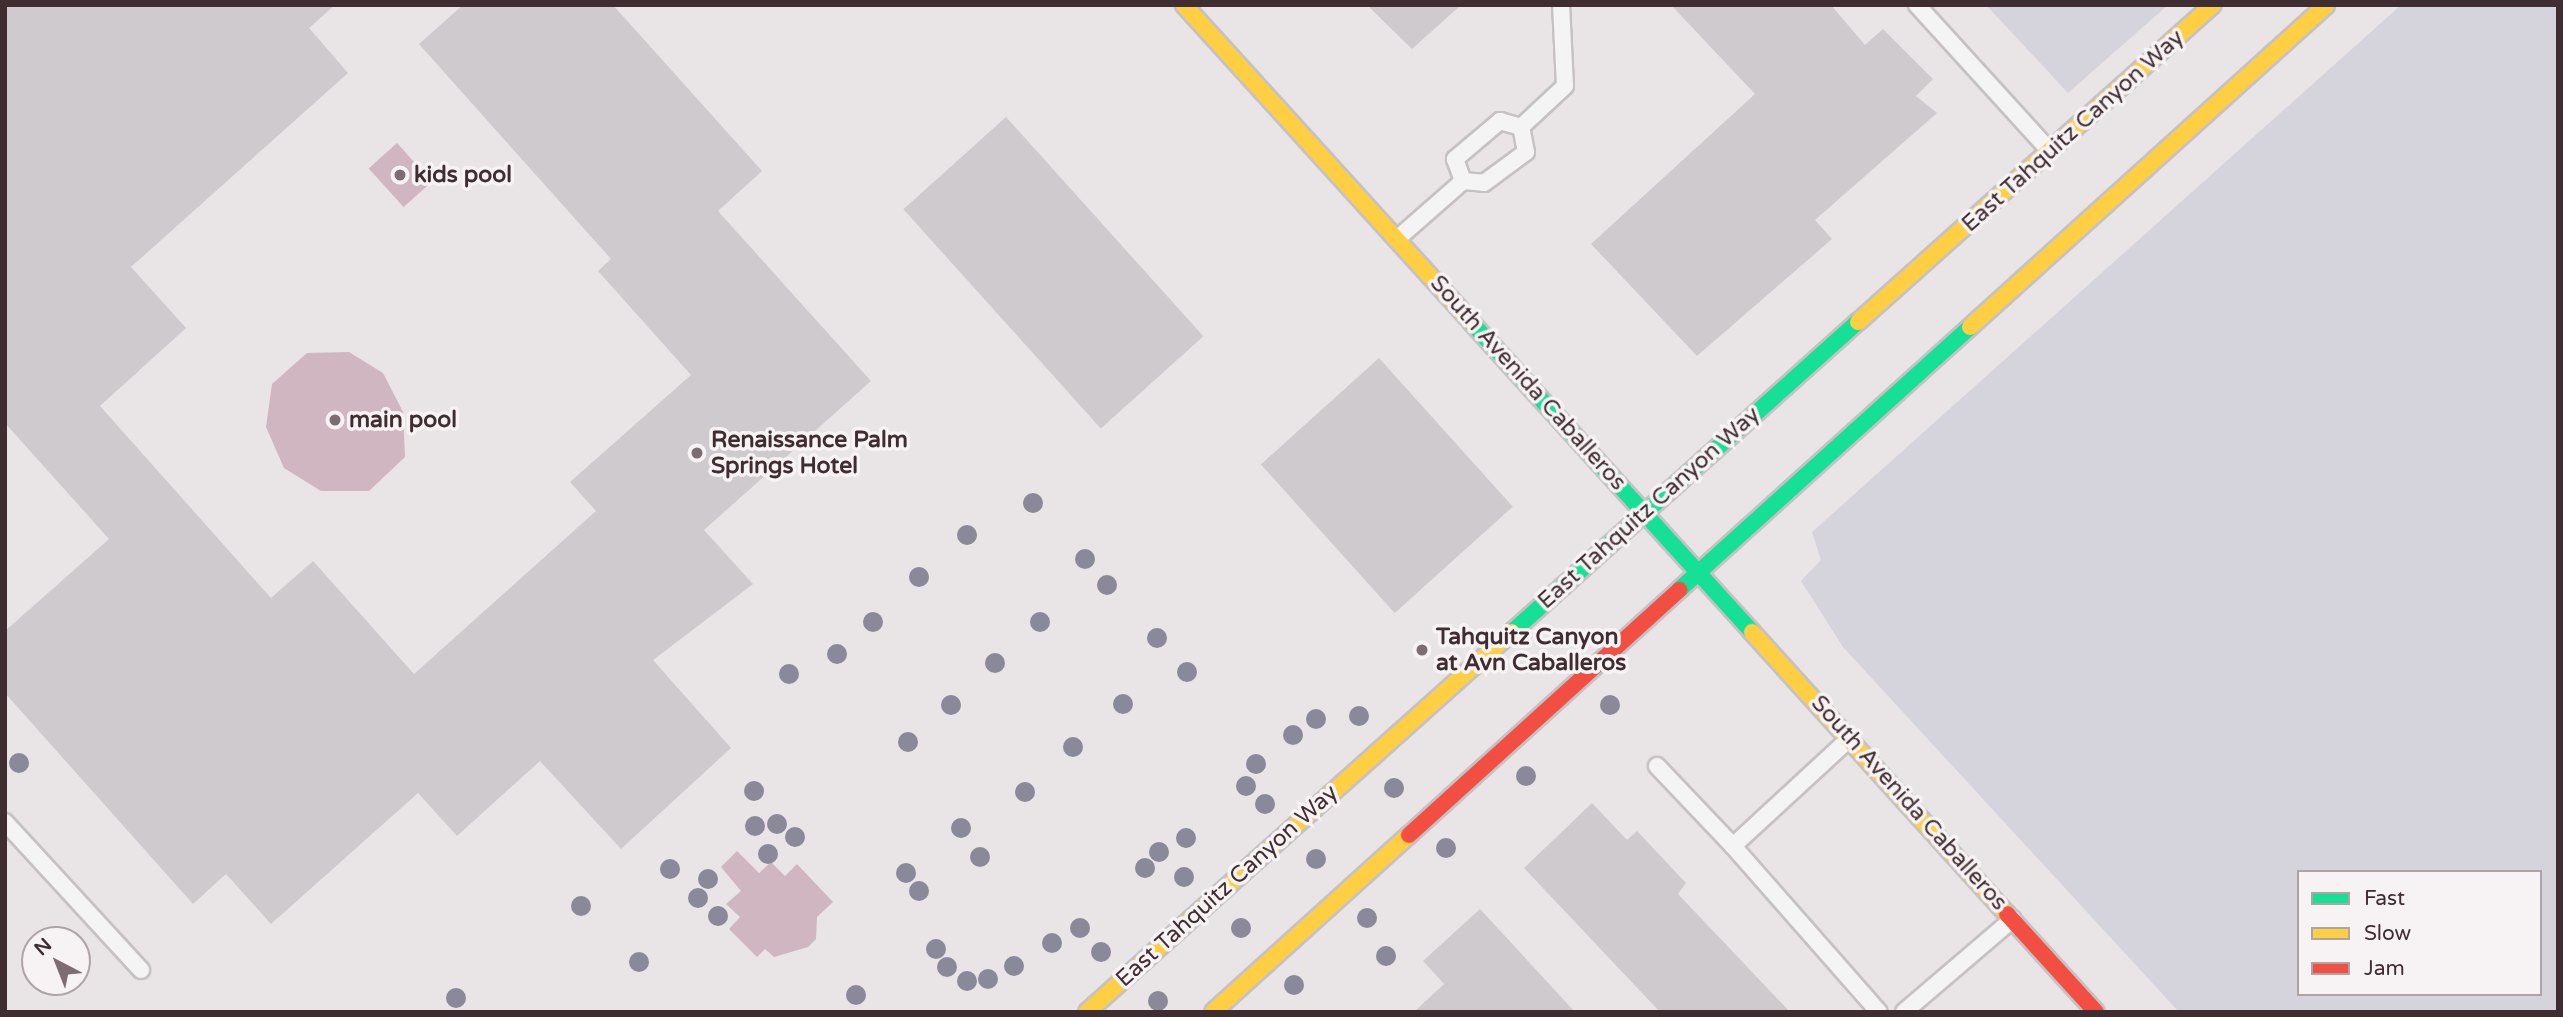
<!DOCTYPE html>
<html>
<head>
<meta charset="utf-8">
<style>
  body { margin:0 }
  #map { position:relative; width:2563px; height:1017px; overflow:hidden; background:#e9e4e6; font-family:"Varela Round",sans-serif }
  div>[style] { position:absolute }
  .green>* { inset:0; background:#d5d4dc }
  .water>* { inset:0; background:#d0b6c0; transform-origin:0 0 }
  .building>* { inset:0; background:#cfcacd; transform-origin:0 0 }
  .roads { filter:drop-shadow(2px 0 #c6c1c3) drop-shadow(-2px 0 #c6c1c3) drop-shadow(0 2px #c6c1c3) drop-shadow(0 -2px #c6c1c3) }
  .lane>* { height:16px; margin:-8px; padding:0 8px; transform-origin:8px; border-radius:8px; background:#f5f4f4 }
  .fast>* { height:16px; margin:-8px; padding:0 8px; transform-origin:8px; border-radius:8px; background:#16e098 }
  .slow>* { height:16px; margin:-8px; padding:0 8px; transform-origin:8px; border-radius:8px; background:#ffcf43 }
  .jam>* { height:16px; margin:-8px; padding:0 8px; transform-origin:8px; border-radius:8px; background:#f24e42 }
  .trees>* { width:20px; height:20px; margin:-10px; border-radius:50%; background:#8a8999 }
  .dots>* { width:19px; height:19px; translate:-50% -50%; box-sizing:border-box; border:4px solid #f7f3f4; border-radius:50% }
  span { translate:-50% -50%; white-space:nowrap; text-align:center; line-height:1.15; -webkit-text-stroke:7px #f7f3f4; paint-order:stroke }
  .street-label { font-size:23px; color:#402d32 }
  .poi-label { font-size:23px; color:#402d32; font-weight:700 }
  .left { translate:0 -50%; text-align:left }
  .frame { position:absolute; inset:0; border:7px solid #402d32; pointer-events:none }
  .legend { position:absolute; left:2297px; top:870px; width:245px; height:126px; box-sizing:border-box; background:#f7f3f4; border:2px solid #aea4a6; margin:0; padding:9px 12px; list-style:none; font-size:21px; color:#402d32 }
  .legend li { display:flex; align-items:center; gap:14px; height:35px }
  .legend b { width:35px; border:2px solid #aea4a6 }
  .north { position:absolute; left:21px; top:926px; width:70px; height:70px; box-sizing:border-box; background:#f7f3f4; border:2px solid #aea4a6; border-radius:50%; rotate:318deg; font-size:19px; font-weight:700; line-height:28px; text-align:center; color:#402d32 }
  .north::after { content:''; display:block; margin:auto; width:24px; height:32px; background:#7b6d71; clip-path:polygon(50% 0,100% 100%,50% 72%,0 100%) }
</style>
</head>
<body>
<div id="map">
  <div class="green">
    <i style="clip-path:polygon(1986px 5px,2168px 5px,2068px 93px)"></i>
    <i style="clip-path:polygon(evenodd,2401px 5px,2558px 5px,2558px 1012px,2179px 1012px,1843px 647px,1801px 581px,1821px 560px,1812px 532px,2401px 5px,2299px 872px,2540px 872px,2540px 994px,2299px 994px,2299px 872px)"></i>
  </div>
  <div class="water">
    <i style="left:397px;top:143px;width:52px;height:38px;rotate:48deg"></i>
    <i style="clip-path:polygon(349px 352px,383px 373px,403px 412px,405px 457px,369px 491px,321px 491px,284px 468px,266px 427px,272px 384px,307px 353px)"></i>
    <i style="clip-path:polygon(737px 851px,759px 873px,771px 862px,785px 876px,797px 864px,833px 902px,817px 917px,816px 939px,808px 947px,774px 957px,765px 949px,757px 957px,729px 929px,740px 917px,726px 904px,741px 891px,721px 867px)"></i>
  </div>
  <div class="building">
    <i style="clip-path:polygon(5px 5px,335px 5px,309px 28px,348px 73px,131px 267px,186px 328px,100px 406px,271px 598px,313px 561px,414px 674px,596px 511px,570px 482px,691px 375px,598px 271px,611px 259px,419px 44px,463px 5px,613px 5px,762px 171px,718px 211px,871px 381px,704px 530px,753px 584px,653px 660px,731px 748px,621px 849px,540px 761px,457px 836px,418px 793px,271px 924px,226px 874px,193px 904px,5px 693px,5px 631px,109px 539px,5px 423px)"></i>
    <i style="clip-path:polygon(1367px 5px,1461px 5px,1412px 49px)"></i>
    <i style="clip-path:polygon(1671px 5px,1831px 5px,1865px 45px,1883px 29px,1933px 79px,1916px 96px,1937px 113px,1815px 220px,1832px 239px,1697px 356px,1591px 244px,1755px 94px)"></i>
    <i style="left:1006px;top:117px;width:295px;height:138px;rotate:48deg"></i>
    <i style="left:1379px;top:358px;width:200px;height:159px;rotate:48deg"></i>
    <i style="clip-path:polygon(1592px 803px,1627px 840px,1637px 831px,1686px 883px,1678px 894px,1790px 1012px,1660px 1012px,1524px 868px)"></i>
    <i style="clip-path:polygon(1480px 909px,1575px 1012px,1414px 1012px,1444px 984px,1423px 961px)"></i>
  </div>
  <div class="roads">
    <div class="lane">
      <i style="left:1917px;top:5px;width:197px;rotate:47.7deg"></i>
      <i style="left:1521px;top:127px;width:60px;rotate:-43deg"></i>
      <i style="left:1565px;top:86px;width:81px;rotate:-92.8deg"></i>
      <i style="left:1397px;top:239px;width:88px;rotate:-41.3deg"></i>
      <i style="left:1463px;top:181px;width:21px;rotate:5deg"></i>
      <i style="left:1484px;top:183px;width:52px;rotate:-36.4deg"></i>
      <i style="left:1526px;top:152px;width:25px;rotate:-101deg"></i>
      <i style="left:1521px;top:127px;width:22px;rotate:-164deg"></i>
      <i style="left:1500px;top:121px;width:59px;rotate:139.8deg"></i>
      <i style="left:1455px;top:159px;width:23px;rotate:70deg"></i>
      <i style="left:1849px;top:739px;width:158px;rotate:137.3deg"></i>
      <i style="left:1733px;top:846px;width:221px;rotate:48.7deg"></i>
      <i style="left:1657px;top:766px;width:110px;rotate:46.5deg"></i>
      <i style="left:5px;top:822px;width:201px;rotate:47.4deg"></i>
      <i style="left:1904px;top:1012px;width:143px;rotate:-40.5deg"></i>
    </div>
    <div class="fast">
      <i style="left:1471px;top:322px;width:418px;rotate:47.8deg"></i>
      <i style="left:1679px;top:590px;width:392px;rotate:-42.1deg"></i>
      <i style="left:1512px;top:632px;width:465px;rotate:-41.9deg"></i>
    </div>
    <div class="slow">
      <i style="left:1184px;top:5px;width:428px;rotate:47.8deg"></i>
      <i style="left:1858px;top:322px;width:476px;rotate:-41.8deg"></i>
      <i style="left:1970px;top:327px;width:480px;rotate:-42.1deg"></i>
      <i style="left:1752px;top:632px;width:380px;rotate:47.9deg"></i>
      <i style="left:1087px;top:1012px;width:570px;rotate:-41.8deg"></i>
      <i style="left:1213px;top:1012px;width:264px;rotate:-42.1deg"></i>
    </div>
    <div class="jam">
      <i style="left:1409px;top:835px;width:365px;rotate:-42.2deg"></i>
      <i style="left:2007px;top:914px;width:132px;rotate:47.8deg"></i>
    </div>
  </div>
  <div class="trees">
    <i style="left:1033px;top:503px"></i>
    <i style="left:967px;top:535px"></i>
    <i style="left:1085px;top:559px"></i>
    <i style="left:919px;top:577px"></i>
    <i style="left:1107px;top:585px"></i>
    <i style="left:873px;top:622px"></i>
    <i style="left:1040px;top:622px"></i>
    <i style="left:1157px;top:638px"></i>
    <i style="left:837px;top:654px"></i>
    <i style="left:995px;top:663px"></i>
    <i style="left:1187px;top:672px"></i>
    <i style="left:789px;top:674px"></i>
    <i style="left:1123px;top:704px"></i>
    <i style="left:951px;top:705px"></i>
    <i style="left:1610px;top:705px"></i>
    <i style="left:1359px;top:716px"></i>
    <i style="left:1316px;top:719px"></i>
    <i style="left:1293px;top:735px"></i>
    <i style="left:908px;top:742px"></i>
    <i style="left:1073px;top:747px"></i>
    <i style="left:19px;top:763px"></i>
    <i style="left:1256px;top:764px"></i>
    <i style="left:1526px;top:776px"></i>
    <i style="left:1246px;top:786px"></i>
    <i style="left:1394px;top:788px"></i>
    <i style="left:754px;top:791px"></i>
    <i style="left:1025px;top:792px"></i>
    <i style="left:1265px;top:804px"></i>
    <i style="left:777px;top:824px"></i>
    <i style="left:755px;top:826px"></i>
    <i style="left:961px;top:828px"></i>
    <i style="left:795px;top:837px"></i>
    <i style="left:1186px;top:838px"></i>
    <i style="left:1446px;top:848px"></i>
    <i style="left:1159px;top:852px"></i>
    <i style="left:768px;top:854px"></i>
    <i style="left:980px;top:857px"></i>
    <i style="left:1316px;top:859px"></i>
    <i style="left:1145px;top:868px"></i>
    <i style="left:670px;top:869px"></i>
    <i style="left:906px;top:873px"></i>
    <i style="left:1184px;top:877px"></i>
    <i style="left:708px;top:879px"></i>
    <i style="left:919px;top:891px"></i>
    <i style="left:698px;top:898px"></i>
    <i style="left:581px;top:906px"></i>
    <i style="left:718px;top:916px"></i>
    <i style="left:1367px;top:918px"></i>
    <i style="left:1080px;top:928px"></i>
    <i style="left:1241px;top:928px"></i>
    <i style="left:1052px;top:943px"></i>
    <i style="left:936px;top:949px"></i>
    <i style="left:1101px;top:952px"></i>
    <i style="left:1386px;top:956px"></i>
    <i style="left:639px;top:962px"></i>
    <i style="left:1014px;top:966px"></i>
    <i style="left:947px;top:967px"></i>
    <i style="left:988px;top:979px"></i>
    <i style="left:967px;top:981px"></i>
    <i style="left:1294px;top:985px"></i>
    <i style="left:856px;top:995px"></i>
    <i style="left:456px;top:998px"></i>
    <i style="left:1158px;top:1001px"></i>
  </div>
  <div class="dots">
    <i style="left:400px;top:175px;background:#7b6d71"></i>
    <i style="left:335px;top:420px;background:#7b6d71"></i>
    <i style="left:697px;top:453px;background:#7b6d71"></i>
    <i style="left:1422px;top:650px;background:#7b6d71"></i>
  </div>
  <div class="street-label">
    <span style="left:2073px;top:131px;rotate:-42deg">East Tahquitz Canyon Way</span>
    <span style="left:1528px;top:383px;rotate:48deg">South Avenida Caballeros</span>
    <span style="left:1649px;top:508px;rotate:-42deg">East Tahquitz Canyon Way</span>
    <span style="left:1909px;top:803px;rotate:48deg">South Avenida Caballeros</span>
    <span style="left:1227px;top:886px;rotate:-42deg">East Tahquitz Canyon Way</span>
  </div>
  <div class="poi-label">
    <span class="left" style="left:414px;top:175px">kids pool</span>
    <span class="left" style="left:349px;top:420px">main pool</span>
    <span class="left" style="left:711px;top:453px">Renaissance Palm<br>Springs Hotel</span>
    <span class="left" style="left:1436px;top:650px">Tahquitz Canyon<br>at Avn Caballeros</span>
  </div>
  <div class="frame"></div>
  <ul class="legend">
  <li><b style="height:9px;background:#16e098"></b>Fast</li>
  <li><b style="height:9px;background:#ffcf43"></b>Slow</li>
  <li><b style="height:9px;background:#f24e42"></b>Jam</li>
  </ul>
  <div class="north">N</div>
</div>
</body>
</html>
